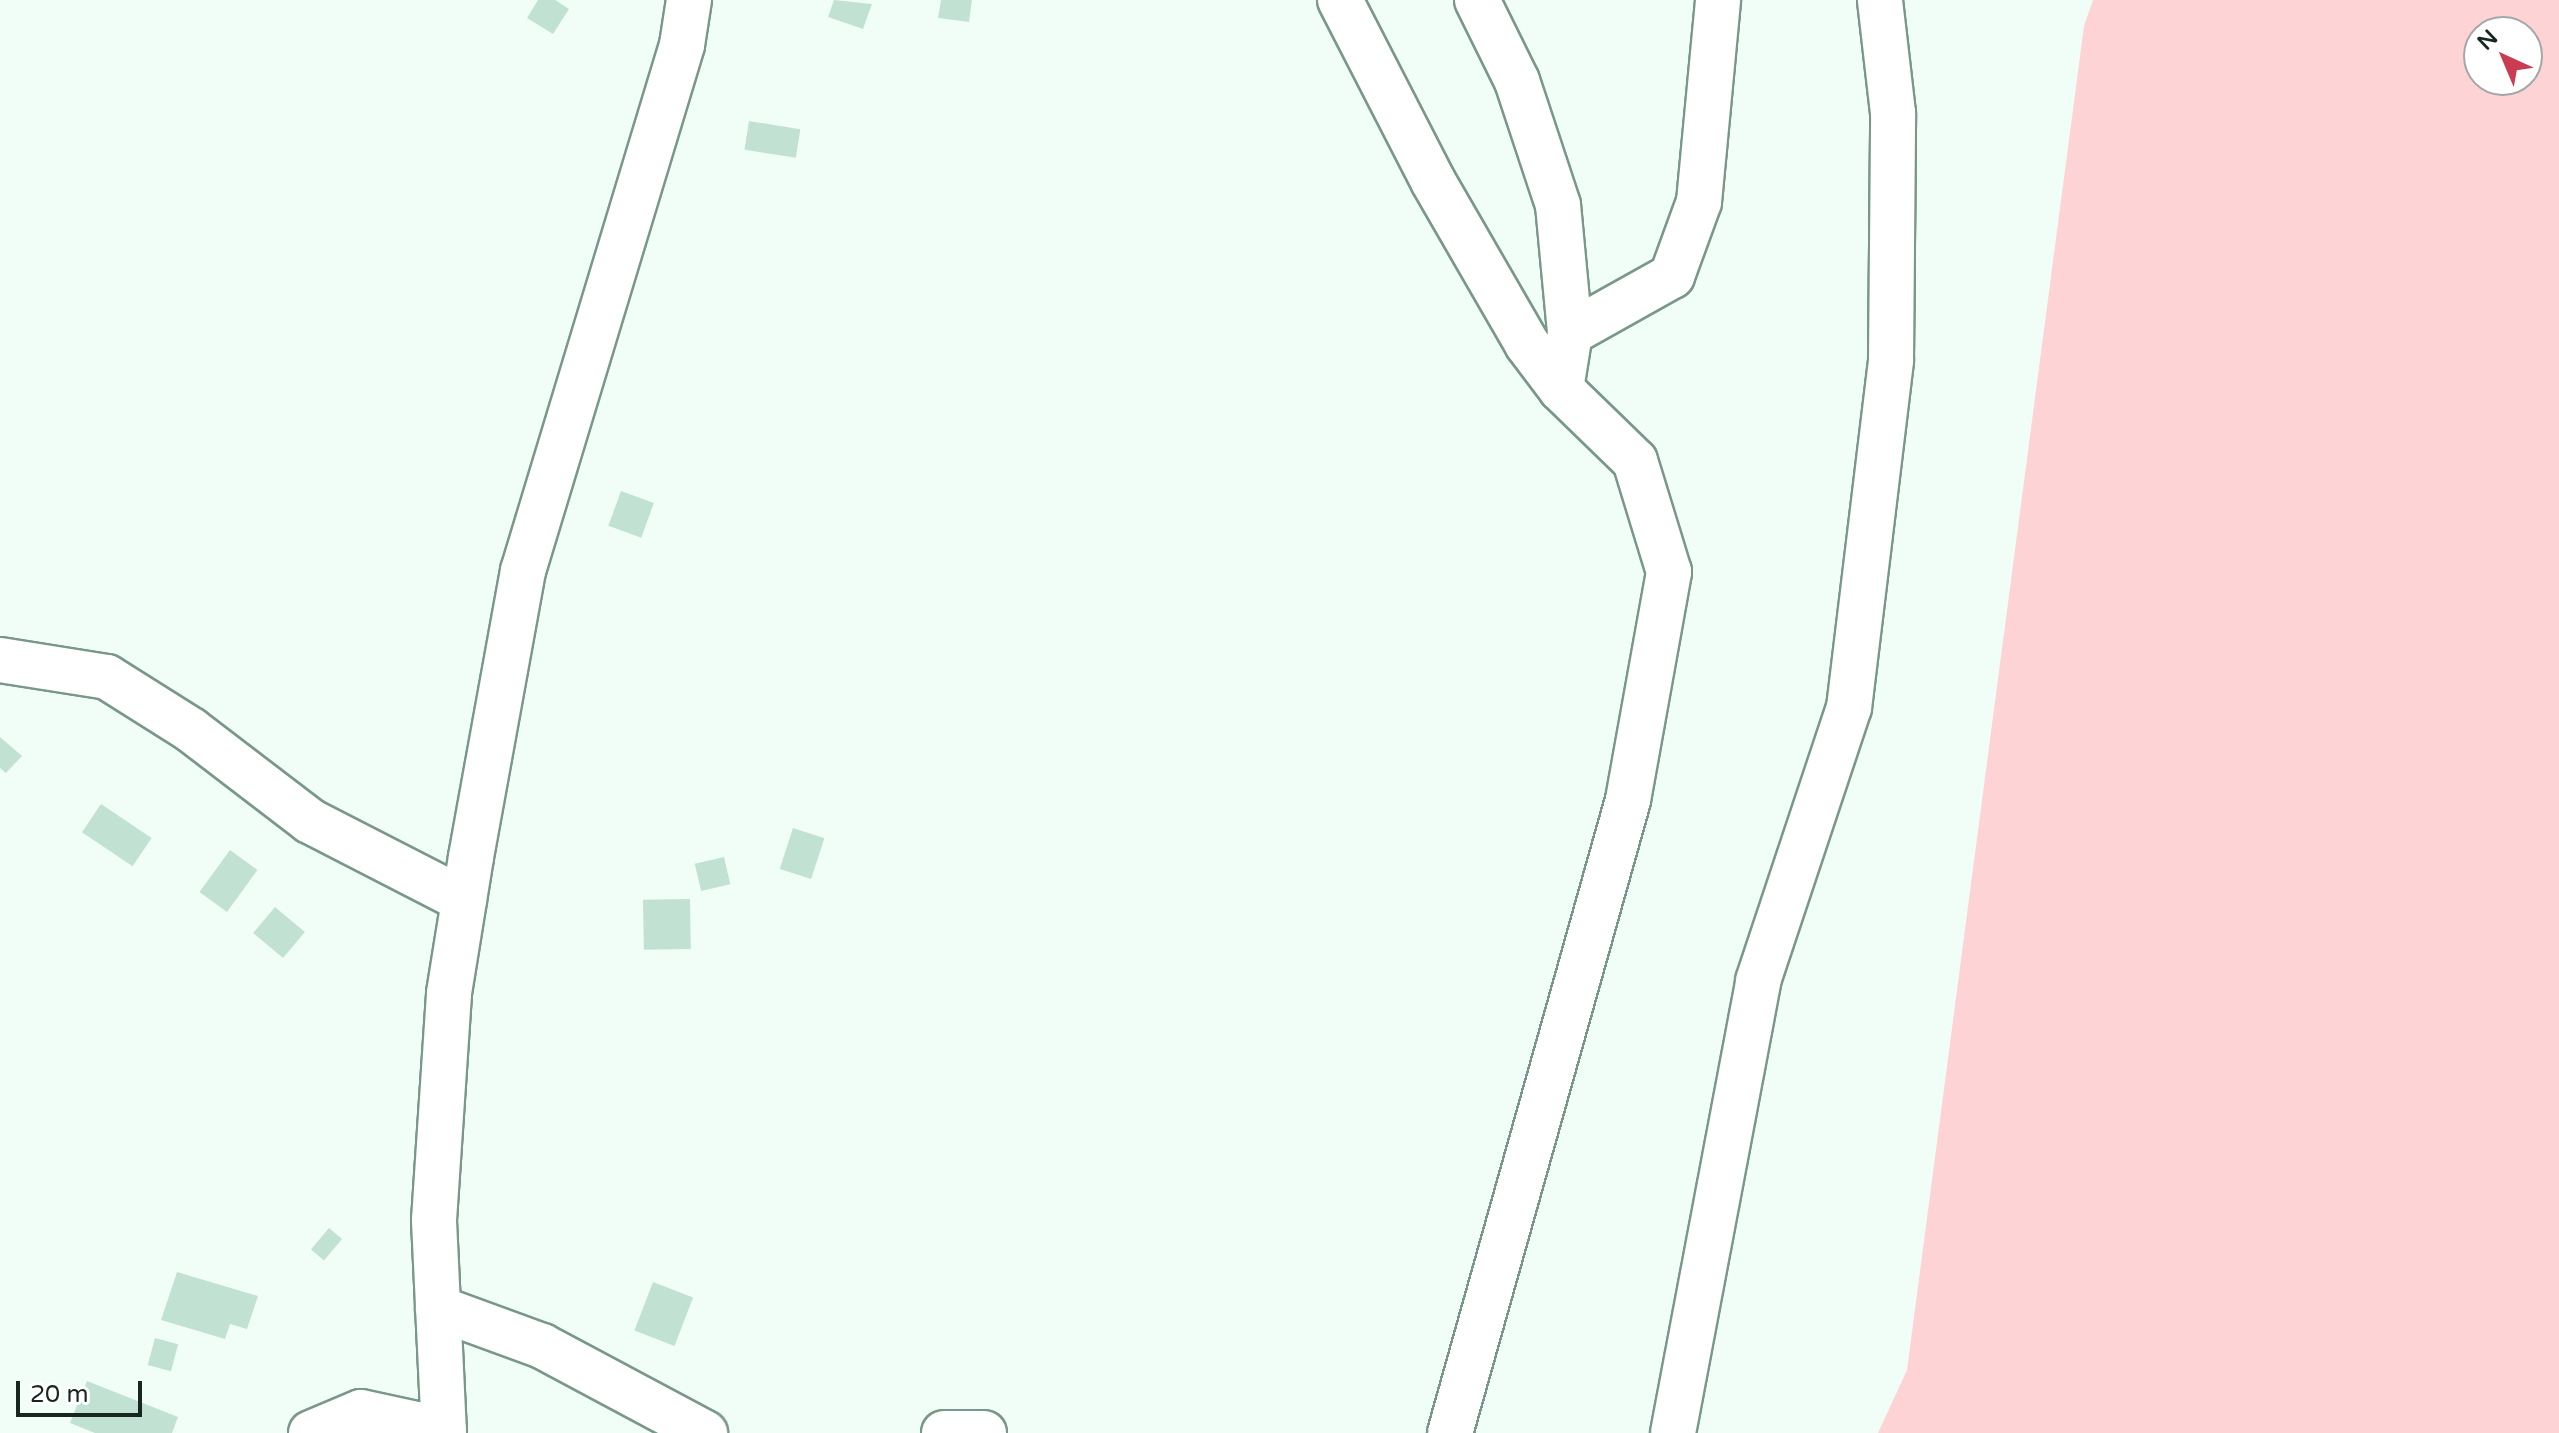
<!DOCTYPE html>
<html>
<head>
<meta charset="utf-8">
<style>
  body { margin:0 }
  #map { position:relative; width:2559px; height:1433px; overflow:hidden; background:#f1fef7; font-family:"Varela Round",sans-serif }
  div>[style] { position:absolute }
  .green>* { inset:0; background:#fdd3d5 }
  .building>* { inset:0; background:#c1e2d2; transform-origin:0 0 }
  .roads { filter:drop-shadow(2px 0 #79988a) drop-shadow(-2px 0 #79988a) drop-shadow(0 2px #79988a) drop-shadow(0 -2px #79988a) }
  .street>* { height:44px; margin:-22px; padding:0 22px; transform-origin:22px; border-radius:22px; background:#fff }
  span { translate:-50% -50%; white-space:nowrap; text-align:center; line-height:1.15; -webkit-text-stroke:6px #fff; paint-order:stroke }
  .north { position:absolute; left:2463px; top:16px; width:80px; height:80px; box-sizing:border-box; background:#fff; border:2px solid #a3a8a6; border-radius:50%; rotate:316deg; font-size:22px; font-weight:700; line-height:32px; text-align:center; color:#192520 }
  .north::after { content:''; display:block; margin:auto; width:28px; height:36px; background:#cb3b52; clip-path:polygon(50% 0,100% 100%,50% 72%,0 100%) }
  .scale { position:absolute; left:16px; top:1381px; width:126px; height:36px; box-sizing:border-box; border:4px solid #192520; border-top:0; padding-left:10px; font-size:24px; line-height:28px; white-space:nowrap; color:#192520; -webkit-text-stroke:6px #fff; paint-order:stroke }
</style>
</head>
<body>
<div id="map">
  <div class="green">
    <i style="clip-path:polygon(evenodd,2093px 0,2559px 0,2559px 1433px,1878px 1433px,1907px 1370px,2084px 26px,2093px 0,2479px 32px,2527px 32px,2527px 80px,2479px 80px,2479px 32px)"></i>
  </div>
  <div class="building">
    <i style="clip-path:polygon(538px 0,555px 0,569px 9px,553px 34px,527px 18px)"></i>
    <i style="clip-path:polygon(834px 0,872px 4px,863px 29px,828px 17px)"></i>
    <i style="clip-path:polygon(941px 0,972px 0,969px 22px,938px 18px)"></i>
    <i style="left:749px;top:121px;width:52px;height:29px;rotate:9deg"></i>
    <i style="left:621px;top:491px;width:35px;height:37px;rotate:20deg"></i>
    <i style="clip-path:polygon(0 737px,22px 756px,6px 773px,0 768px)"></i>
    <i style="left:101px;top:804px;width:61px;height:34px;rotate:34deg"></i>
    <i style="left:793px;top:828px;width:33px;height:43px;rotate:18deg"></i>
    <i style="left:230px;top:850px;width:34px;height:52px;rotate:36deg"></i>
    <i style="left:724px;top:857px;width:28px;height:30px;rotate:77deg"></i>
    <i style="left:690px;top:899px;width:50px;height:47px;rotate:89deg"></i>
    <i style="left:275px;top:907px;width:39px;height:34px;rotate:40deg"></i>
    <i style="left:329px;top:1228px;width:17px;height:28px;rotate:40deg"></i>
    <i style="clip-path:polygon(177px 1272px,258px 1296px,247px 1329px,230px 1324px,225px 1339px,161px 1320px)"></i>
    <i style="left:653px;top:1282px;width:43px;height:52px;rotate:21deg"></i>
    <i style="left:155px;top:1338px;width:24px;height:28px;rotate:15deg"></i>
    <i style="clip-path:polygon(87px 1381px,178px 1417px,172px 1433px,95px 1433px,70px 1423px)"></i>
  </div>
  <div class="roads">
    <div class="street">
      <i style="left:1340px;top:0;width:203px;rotate:62.8deg"></i>
      <i style="left:1433px;top:181px;width:188px;rotate:60deg"></i>
      <i style="left:1527px;top:344px;width:56px;rotate:52.9deg"></i>
      <i style="left:1477px;top:0;width:90px;rotate:63.7deg"></i>
      <i style="left:1517px;top:81px;width:131px;rotate:71.7deg"></i>
      <i style="left:1558px;top:205px;width:129px;rotate:84.6deg"></i>
      <i style="left:0;top:660px;width:108px;rotate:9deg"></i>
      <i style="left:107px;top:677px;width:99px;rotate:32.2deg"></i>
      <i style="left:191px;top:730px;width:150px;rotate:37.4deg"></i>
      <i style="left:310px;top:821px;width:173px;rotate:27.2deg"></i>
      <i style="left:438px;top:1308px;width:111px;rotate:20.1deg"></i>
      <i style="left:542px;top:1346px;width:185px;rotate:28.1deg"></i>
      <i style="left:311px;top:1433px;width:54px;rotate:-22.8deg"></i>
      <i style="left:361px;top:1412px;width:85px;rotate:12.2deg"></i>
      <i style="left:444px;top:1433px;width:213px;rotate:-92.7deg"></i>
      <i style="left:434px;top:1220px;width:227px;rotate:-86.2deg"></i>
      <i style="left:449px;top:993px;width:138px;rotate:-80.8deg"></i>
      <i style="left:471px;top:857px;width:291px;rotate:-79.7deg"></i>
      <i style="left:523px;top:571px;width:550px;rotate:-73.18deg"></i>
      <i style="left:682px;top:45px;width:46px;rotate:-81.2deg"></i>
      <i style="left:944px;top:1433px;width:40px"></i>
      <i style="left:1450px;top:1433px;width:658px;rotate:-74.29deg"></i>
      <i style="left:1628px;top:800px;width:232px;rotate:-79.8deg"></i>
      <i style="left:1669px;top:572px;width:116px;rotate:-107deg"></i>
      <i style="left:1635px;top:461px;width:103px;rotate:-135.8deg"></i>
      <i style="left:1561px;top:389px;width:57px;rotate:-80.9deg"></i>
      <i style="left:1570px;top:333px;width:117px;rotate:-29.2deg"></i>
      <i style="left:1672px;top:276px;width:79px;rotate:-70deg"></i>
      <i style="left:1699px;top:202px;width:203px;rotate:-84.6deg"></i>
      <i style="left:1673px;top:1433px;width:460px;rotate:-79.3deg"></i>
      <i style="left:1758px;top:981px;width:288px;rotate:-71.6deg"></i>
      <i style="left:1849px;top:708px;width:351px;rotate:-83.1deg"></i>
      <i style="left:1891px;top:360px;width:247px;rotate:-89.5deg"></i>
      <i style="left:1893px;top:113px;width:114px;rotate:-96.6deg"></i>
    </div>
  </div>
  <div class="north">N</div>
  <div class="scale">20 m</div>
</div>
</body>
</html>
